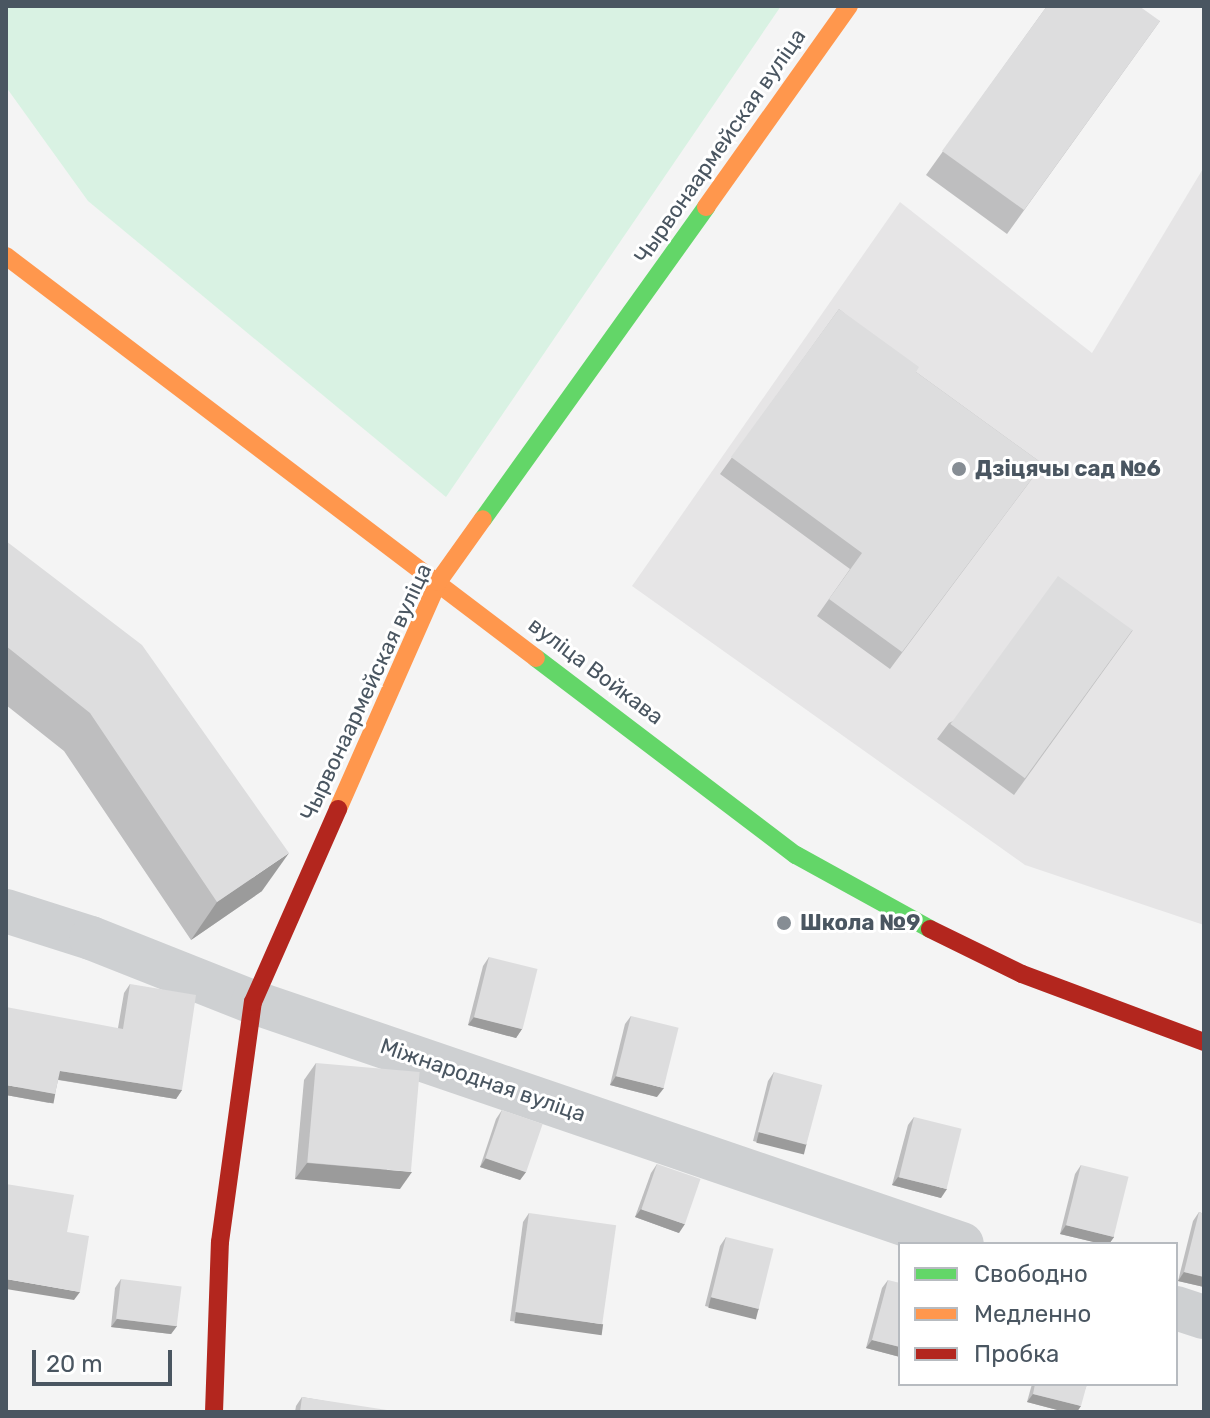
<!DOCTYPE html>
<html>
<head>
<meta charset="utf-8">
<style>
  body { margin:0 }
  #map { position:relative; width:1210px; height:1418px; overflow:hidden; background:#f4f4f4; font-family:Rubik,sans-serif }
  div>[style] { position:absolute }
  .education>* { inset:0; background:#e6e5e6 }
  .green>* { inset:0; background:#d9f2e3 }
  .street>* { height:44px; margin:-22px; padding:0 22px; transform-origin:22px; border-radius:22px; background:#ced0d2 }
  .fast>* { height:18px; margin:-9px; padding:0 9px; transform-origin:9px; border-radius:9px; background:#63d668 }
  .slow>* { height:18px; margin:-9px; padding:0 9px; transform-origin:9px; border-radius:9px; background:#ff974d }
  .jam>* { height:18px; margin:-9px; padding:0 9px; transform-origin:9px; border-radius:9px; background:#b3261e }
  .wall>* { inset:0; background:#bebebf }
  .shaded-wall>* { inset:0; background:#9b9b9b; transform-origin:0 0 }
  .building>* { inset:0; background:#ddddde; transform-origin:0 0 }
  .dots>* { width:22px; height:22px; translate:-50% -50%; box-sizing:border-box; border:4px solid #fff; border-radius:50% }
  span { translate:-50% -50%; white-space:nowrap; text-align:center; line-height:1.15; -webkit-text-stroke:6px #fff; paint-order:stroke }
  .street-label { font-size:22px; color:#4a5661 }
  .poi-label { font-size:22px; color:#4a5661; font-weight:700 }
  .left { translate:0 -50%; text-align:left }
  .frame { position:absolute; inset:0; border:8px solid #4a5661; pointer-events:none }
  .legend { position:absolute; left:898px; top:1242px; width:280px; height:144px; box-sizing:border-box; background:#fff; border:2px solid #b7bbc0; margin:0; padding:10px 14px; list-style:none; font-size:24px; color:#4a5661 }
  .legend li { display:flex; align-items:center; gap:16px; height:40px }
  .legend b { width:40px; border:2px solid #b7bbc0 }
  .scale { position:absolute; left:32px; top:1350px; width:140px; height:36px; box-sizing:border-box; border:4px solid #4a5661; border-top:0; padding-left:10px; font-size:24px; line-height:28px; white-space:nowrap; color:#4a5661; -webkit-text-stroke:6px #fff; paint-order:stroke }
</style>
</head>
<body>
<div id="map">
  <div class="education">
    <i style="clip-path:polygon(1204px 167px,1204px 925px,1025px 865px,632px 586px,900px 202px,1092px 353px)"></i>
  </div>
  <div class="green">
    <i style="clip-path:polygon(6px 6px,781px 6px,446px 497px,88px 201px,6px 87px)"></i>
  </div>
  <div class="street">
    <i style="left:6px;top:911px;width:89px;rotate:17.6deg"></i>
    <i style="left:91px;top:938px;width:174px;rotate:21.6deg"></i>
    <i style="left:253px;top:1002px;width:749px;rotate:18.85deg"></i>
    <i style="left:1176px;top:1308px;width:29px;rotate:18deg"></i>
  </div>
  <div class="fast">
    <i style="left:483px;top:519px;width:384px;rotate:-54.4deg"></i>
    <i style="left:536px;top:658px;width:326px;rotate:37.2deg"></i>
    <i style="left:796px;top:855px;width:153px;rotate:28.9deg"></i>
  </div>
  <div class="slow">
    <i style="left:706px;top:207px;width:247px;rotate:-54.6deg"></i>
    <i style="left:6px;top:256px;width:665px;rotate:37.18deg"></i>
    <i style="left:338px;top:809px;width:248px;rotate:-66.2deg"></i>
    <i style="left:438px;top:582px;width:77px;rotate:-54.5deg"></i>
  </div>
  <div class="jam">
    <i style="left:930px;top:929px;width:102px;rotate:26.1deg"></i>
    <i style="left:1022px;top:974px;width:194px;rotate:20.5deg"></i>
    <i style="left:214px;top:1412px;width:170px;rotate:-88deg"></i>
    <i style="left:220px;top:1242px;width:242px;rotate:-82.2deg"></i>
    <i style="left:253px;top:1002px;width:211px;rotate:-66.2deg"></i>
  </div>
  <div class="wall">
    <i style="clip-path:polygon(1047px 6px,1160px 21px,1007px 234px,926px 175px)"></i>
    <i style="clip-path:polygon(839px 309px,916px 372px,1043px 464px,890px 669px,817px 616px,850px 569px,720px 474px)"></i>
    <i style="clip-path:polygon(6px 541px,262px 891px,191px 940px,64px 751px,6px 705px)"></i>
    <i style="clip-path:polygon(1133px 630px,1014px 795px,937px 739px,949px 723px)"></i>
    <i style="clip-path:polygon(489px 957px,522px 1029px,516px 1038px,468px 1025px,483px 966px)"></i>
    <i style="clip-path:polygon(130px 984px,182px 1090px,176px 1099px,58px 1080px,55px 1094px,49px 1103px,6px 1095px,118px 1028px,124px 993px)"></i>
    <i style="clip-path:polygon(631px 1016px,657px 1097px,610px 1085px,625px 1024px)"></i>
    <i style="clip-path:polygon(316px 1063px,400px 1189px,295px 1179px,304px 1080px)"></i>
    <i style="clip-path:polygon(774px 1072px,801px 1153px,753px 1141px,768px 1081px)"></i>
    <i style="clip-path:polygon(502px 1110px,526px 1172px,520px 1180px,480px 1167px,496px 1119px)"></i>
    <i style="clip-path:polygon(914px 1117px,941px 1198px,892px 1185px,908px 1125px)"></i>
    <i style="clip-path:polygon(657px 1164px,679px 1233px,635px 1217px,651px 1173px)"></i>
    <i style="clip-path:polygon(1081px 1165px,1114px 1237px,1109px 1244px,1102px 1244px,1060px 1234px,1075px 1174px)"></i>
    <i style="clip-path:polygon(1199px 1212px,1204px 1214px,1204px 1287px,1178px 1281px,1193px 1221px)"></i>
    <i style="clip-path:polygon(529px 1213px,596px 1333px,510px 1321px,523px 1222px)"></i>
    <i style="clip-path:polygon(726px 1237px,759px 1309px,753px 1318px,705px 1306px,720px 1246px)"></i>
    <i style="clip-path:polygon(121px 1279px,177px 1326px,171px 1334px,111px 1327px,115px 1288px)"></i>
    <i style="clip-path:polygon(888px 1280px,900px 1357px,866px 1348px,882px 1288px)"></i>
    <i style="clip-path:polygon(1032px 1384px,1087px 1384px,1077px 1412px,1065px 1412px,1027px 1402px)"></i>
    <i style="clip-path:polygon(302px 1397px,387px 1412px,295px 1412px,296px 1406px)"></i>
  </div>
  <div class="shaded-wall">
    <i style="clip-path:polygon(289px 853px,262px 891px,191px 940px,217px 902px)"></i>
    <i style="clip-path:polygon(474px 1017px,522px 1029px,516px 1038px,468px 1025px)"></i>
    <i style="clip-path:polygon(60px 1071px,182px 1090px,176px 1099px,54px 1079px)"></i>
    <i style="clip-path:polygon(616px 1076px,664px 1088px,657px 1097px,610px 1085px)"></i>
    <i style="left:6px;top:1085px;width:50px;height:10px;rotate:10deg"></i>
    <i style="left:759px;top:1132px;width:49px;height:11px;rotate:14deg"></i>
    <i style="clip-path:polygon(486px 1158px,526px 1172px,520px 1180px,480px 1167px)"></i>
    <i style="clip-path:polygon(307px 1163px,412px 1172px,400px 1189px,295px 1179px)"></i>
    <i style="clip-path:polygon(898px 1177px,947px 1189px,941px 1198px,892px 1185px)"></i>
    <i style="clip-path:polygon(641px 1209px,685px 1224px,679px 1233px,635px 1217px)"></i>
    <i style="clip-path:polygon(1066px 1225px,1114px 1237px,1109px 1244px,1102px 1244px,1060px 1234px)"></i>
    <i style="clip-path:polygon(1184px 1272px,1204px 1277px,1204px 1287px,1178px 1281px)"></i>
    <i style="clip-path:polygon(6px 1279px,80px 1292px,74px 1300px,6px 1289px)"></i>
    <i style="left:711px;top:1297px;width:49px;height:11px;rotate:14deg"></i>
    <i style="left:516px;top:1312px;width:88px;height:11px;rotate:8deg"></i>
    <i style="clip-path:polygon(117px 1319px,177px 1326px,171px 1334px,111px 1327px)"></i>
    <i style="clip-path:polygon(872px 1340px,900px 1347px,900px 1357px,866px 1348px)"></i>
    <i style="clip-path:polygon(1033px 1394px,1081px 1406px,1077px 1412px,1065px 1412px,1027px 1402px)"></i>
  </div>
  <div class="building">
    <i style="clip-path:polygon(1047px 6px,1139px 6px,1160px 21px,1024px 210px,942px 151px)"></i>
    <i style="clip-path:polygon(839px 309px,919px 367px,916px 372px,1043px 464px,902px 652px,829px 599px,862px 553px,731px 457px)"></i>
    <i style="clip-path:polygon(6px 541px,142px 645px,289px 853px,217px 902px,90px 713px,6px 646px)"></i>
    <i style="left:1058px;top:576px;width:92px;height:183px;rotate:36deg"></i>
    <i style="left:489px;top:957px;width:50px;height:62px;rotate:14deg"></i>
    <i style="clip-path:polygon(130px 984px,196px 995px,182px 1090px,60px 1071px,55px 1094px,6px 1085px,6px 1007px,123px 1029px)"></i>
    <i style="left:631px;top:1016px;width:49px;height:62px;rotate:14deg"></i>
    <i style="left:316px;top:1063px;width:104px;height:100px;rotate:5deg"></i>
    <i style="left:774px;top:1072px;width:50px;height:62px;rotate:15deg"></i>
    <i style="left:502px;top:1110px;width:43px;height:51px;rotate:19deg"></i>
    <i style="left:914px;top:1117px;width:49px;height:62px;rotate:14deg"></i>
    <i style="left:657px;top:1164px;width:46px;height:48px;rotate:19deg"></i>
    <i style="left:1081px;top:1165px;width:49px;height:62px;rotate:14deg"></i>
    <i style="clip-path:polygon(6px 1184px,74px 1195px,67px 1232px,89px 1236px,80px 1292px,6px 1279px)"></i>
    <i style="clip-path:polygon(1199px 1212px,1204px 1214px,1204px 1277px,1184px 1272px)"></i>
    <i style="left:529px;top:1213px;width:88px;height:100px;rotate:8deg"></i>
    <i style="left:726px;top:1237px;width:49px;height:62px;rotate:14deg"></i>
    <i style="left:121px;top:1279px;width:61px;height:40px;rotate:7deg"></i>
    <i style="clip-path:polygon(888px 1280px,900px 1283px,900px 1347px,872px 1340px)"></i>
    <i style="clip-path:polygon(1035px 1384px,1087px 1384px,1081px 1406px,1033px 1394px)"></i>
    <i style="clip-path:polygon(302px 1397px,387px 1410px,387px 1412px,300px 1412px)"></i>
  </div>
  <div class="dots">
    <i style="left:959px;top:469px;background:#868d94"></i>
    <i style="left:784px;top:923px;background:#868d94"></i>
  </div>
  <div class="street-label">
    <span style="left:720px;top:146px;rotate:-55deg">Чырвонаармейская вуліца</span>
    <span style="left:596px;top:671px;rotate:37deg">вуліца Войкава</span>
    <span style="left:366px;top:692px;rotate:-65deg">Чырвонаармейская вуліца</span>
    <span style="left:483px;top:1080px;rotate:19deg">Міжнародная вуліца</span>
  </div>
  <div class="poi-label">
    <span class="left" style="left:975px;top:469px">Дзіцячы сад №6</span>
    <span class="left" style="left:800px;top:923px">Школа №9</span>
  </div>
  <div class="frame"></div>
  <ul class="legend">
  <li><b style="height:10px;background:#63d668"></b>Свободно</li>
  <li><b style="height:10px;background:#ff974d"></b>Медленно</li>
  <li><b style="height:10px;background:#b3261e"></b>Пробка</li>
  </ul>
  <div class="scale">20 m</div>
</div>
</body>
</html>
